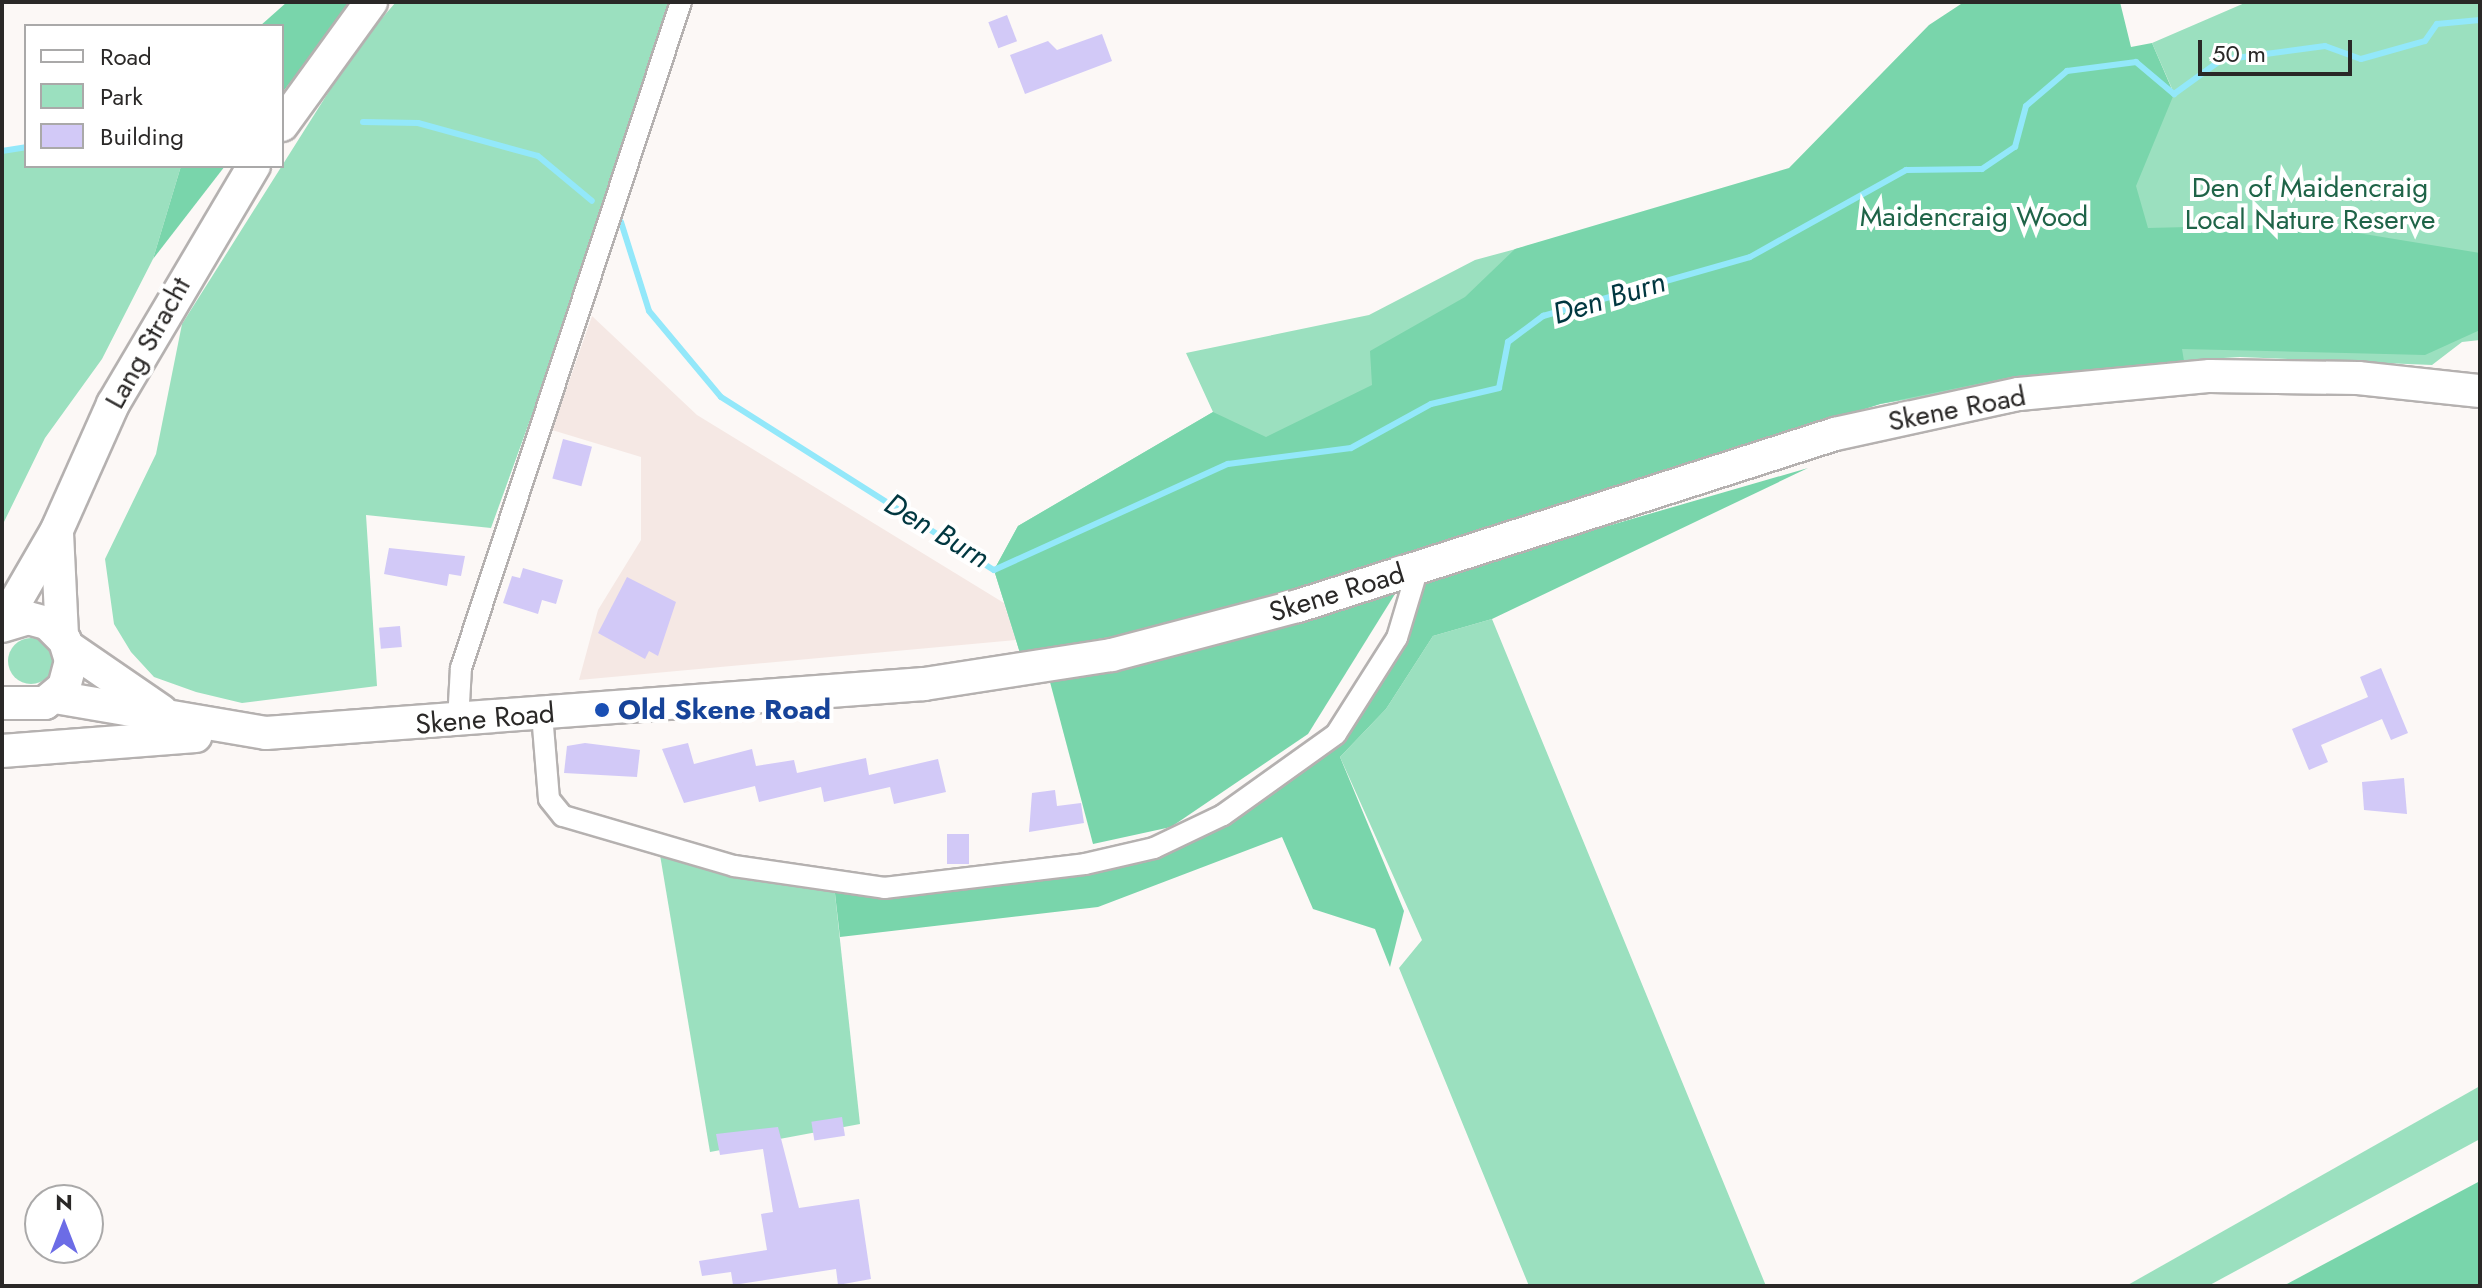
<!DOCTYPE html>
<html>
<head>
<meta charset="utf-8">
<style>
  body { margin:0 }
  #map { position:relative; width:2482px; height:1288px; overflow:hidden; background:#fcf8f6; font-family:Jost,sans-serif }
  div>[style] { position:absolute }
  .built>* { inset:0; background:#f5e8e4 }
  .green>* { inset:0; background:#9be0bf }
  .round { border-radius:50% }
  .forest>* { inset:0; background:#79d5ab }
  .stream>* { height:6px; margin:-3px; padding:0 3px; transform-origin:3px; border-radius:3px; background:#93e8fa }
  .building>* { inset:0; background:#d2c9f7; transform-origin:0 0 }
  .roads { filter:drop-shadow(2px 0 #b5b1b0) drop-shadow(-2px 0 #b5b1b0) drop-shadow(0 2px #b5b1b0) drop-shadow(0 -2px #b5b1b0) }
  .minor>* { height:20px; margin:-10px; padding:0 10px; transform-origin:10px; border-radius:10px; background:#fff }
  .primary>* { height:32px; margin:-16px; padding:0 16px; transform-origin:16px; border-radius:16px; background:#fff }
  .dots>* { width:22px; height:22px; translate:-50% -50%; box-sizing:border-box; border:4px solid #fff; border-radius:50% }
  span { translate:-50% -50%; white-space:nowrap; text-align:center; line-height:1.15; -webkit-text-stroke:8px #fff; paint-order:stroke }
  .park-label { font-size:28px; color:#1f6448 }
  .street-label { font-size:28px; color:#2a2827 }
  .transit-label { font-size:28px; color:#164399; font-weight:700 }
  .left { translate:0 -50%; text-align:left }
  .water-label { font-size:30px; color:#003740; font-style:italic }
  .frame { position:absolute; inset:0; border:4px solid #2a2827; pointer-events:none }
  .legend { position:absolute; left:24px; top:24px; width:260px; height:144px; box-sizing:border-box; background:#fff; border:2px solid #aaa9a9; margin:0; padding:10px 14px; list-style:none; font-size:24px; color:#2a2827 }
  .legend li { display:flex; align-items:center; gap:16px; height:40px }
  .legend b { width:40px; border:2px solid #aaa9a9 }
  .north { position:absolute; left:24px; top:1184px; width:80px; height:80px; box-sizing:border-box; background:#fff; border:2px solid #aaa9a9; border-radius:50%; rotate:0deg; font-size:22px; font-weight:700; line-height:32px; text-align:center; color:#2a2827 }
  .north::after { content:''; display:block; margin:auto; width:28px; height:36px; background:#6c6ce6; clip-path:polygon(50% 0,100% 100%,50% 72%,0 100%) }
  .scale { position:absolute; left:2198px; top:40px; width:154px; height:36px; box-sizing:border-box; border:4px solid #2a2827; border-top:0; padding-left:10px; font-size:24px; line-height:28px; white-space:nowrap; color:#2a2827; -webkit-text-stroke:6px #fff; paint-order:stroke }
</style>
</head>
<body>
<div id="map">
  <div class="built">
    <i style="clip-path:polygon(592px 316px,697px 415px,1004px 603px,1016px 640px,579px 680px,598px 610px,641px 540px,641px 457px,552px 430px)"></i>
  </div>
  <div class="green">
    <i style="clip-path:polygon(396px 2px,681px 2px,491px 528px,366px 515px,377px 686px,242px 703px,196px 692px,154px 677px,131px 652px,114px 624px,105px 559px,156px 454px,182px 324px,357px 47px)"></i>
    <i style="clip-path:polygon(2247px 2px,2480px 2px,2480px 340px,2462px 342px,2432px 365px,2240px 357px,2125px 364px,1880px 404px,1374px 566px,1137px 632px,1020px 653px,994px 570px,1018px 526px,1213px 412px,1186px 353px,1369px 315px,1475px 260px,1593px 228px,2173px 91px,2152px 43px)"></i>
    <i style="clip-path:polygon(26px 147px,26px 166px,181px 166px,153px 259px,102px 359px,45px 438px,2px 526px,2px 151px)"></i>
    <i style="clip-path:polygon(1492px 619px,1766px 1286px,1529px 1286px,1399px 968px,1422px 940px,1340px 757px,1386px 709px,1433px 636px)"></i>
    <i class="round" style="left:8px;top:638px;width:46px;height:46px"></i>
    <i style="clip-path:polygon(658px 843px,834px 885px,860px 1124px,710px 1152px)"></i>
    <i style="clip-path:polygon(2480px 1086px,2480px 1139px,2208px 1286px,2126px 1286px)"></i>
  </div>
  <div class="forest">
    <i style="clip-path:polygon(287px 2px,353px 2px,282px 93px,282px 26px,260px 26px)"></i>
    <i style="clip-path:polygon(1964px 2px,2120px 2px,2131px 47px,2152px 43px,2174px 94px,2136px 186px,2148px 228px,2303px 224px,2480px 253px,2480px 330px,2425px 355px,2182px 349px,2184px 361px,2016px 376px,1880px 404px,1374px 566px,1137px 632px,1020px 653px,994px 570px,1018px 526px,1213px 412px,1266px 437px,1372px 385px,1370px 351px,1465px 297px,1515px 249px,1789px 168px,1929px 25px)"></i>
    <i style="clip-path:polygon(181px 166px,225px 166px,153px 259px)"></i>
    <i style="clip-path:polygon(1808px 468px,1492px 619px,1433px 636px,1386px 709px,1340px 757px,1404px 911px,1390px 967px,1375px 929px,1313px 909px,1282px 837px,1098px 907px,840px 937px,834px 885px,1154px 848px,1331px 738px,1397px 638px,1414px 582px)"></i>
    <i style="clip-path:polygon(1395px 594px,1308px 734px,1171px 827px,1093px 844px,1050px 682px)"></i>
    <i style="clip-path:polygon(2480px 1181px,2480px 1286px,2283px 1286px)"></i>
  </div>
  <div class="stream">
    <i style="left:363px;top:122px;width:55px;rotate:1deg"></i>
    <i style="left:418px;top:123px;width:124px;rotate:15.4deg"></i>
    <i style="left:538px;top:156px;width:70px;rotate:39.8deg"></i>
    <i style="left:2px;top:151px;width:24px;rotate:-9deg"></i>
    <i style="left:621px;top:222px;width:93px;rotate:72.5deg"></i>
    <i style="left:649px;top:311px;width:112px;rotate:50.1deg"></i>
    <i style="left:721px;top:397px;width:323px;rotate:32.4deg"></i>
    <i style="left:994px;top:570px;width:257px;rotate:-24.4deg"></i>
    <i style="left:1228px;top:464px;width:124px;rotate:-7.4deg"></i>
    <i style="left:1351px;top:448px;width:91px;rotate:-28.8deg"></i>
    <i style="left:1431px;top:404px;width:70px;rotate:-13.2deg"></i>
    <i style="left:1499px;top:388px;width:47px;rotate:-78.9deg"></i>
    <i style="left:1508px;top:342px;width:44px;rotate:-36.6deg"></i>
    <i style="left:1543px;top:316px;width:215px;rotate:-15.9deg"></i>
    <i style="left:1750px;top:257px;width:179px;rotate:-29.1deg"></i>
    <i style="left:1906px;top:170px;width:76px;rotate:-0.8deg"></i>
    <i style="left:1982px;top:169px;width:40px;rotate:-34deg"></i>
    <i style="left:2015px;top:147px;width:42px;rotate:-75deg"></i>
    <i style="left:2026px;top:106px;width:54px;rotate:-40.5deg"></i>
    <i style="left:2067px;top:71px;width:70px;rotate:-7.4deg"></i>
    <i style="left:2136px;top:62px;width:50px;rotate:40.1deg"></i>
    <i style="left:2174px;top:94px;width:58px;rotate:-35.9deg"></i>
    <i style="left:2221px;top:60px;width:105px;rotate:-7.7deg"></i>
    <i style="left:2325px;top:46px;width:38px;rotate:20deg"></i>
    <i style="left:2361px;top:59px;width:66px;rotate:-15.7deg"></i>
    <i style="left:2425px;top:41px;width:21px;rotate:-55deg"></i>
    <i style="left:2437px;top:24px;width:43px;rotate:-5.3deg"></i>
  </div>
  <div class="building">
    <i style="left:1007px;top:15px;width:28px;height:20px;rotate:69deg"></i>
    <i style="clip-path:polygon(1102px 34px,1112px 61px,1025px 94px,1010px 55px,1048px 41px,1057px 50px)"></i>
    <i style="left:563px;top:439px;width:30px;height:41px;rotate:15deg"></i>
    <i style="clip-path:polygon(389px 548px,465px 556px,461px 576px,449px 574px,447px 586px,384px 574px)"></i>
    <i style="clip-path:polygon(523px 568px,563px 580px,556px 604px,542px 600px,538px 614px,503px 603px,512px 576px,520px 578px)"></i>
    <i style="clip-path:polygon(627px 577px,676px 602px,658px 656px,649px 651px,645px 659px,598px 633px)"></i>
    <i style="left:400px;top:626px;width:21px;height:21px;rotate:85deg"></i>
    <i style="clip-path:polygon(2381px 668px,2408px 733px,2391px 740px,2382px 719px,2321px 745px,2328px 762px,2309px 770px,2292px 729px,2368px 697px,2360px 677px)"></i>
    <i style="clip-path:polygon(585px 743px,640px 750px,637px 777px,564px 773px,567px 746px)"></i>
    <i style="clip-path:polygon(688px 743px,694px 764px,752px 749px,756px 766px,794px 760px,797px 773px,866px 758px,869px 775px,938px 759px,946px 792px,894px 804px,890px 787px,824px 802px,821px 787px,759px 802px,755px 786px,684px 803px,662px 749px)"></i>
    <i style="clip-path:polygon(2404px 778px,2407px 814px,2364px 810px,2362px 782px)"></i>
    <i style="clip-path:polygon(1055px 790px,1057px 806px,1081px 803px,1084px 823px,1029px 832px,1032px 793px)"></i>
    <i style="left:947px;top:834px;width:22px;height:30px"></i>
    <i style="left:842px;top:1117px;width:19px;height:31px;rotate:81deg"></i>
    <i style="clip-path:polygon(778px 1127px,799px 1208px,859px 1199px,871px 1279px,838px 1285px,836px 1269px,733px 1285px,731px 1272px,702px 1276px,699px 1261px,767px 1250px,761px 1214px,773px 1212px,763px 1149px,720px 1155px,716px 1134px)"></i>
  </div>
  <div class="roads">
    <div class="minor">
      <i style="left:542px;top:714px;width:85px;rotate:85.3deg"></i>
      <i style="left:549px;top:799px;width:22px;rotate:51deg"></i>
      <i style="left:563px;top:816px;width:178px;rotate:16.3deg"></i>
      <i style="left:734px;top:866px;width:152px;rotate:8.3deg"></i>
      <i style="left:884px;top:888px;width:202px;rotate:-6.8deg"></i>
      <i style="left:1085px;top:864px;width:71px;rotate:-13.1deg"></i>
      <i style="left:1154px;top:848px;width:76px;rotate:-25.6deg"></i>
      <i style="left:1223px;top:815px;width:139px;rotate:-35.6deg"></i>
      <i style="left:1336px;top:734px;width:114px;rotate:-57.6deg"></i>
      <i style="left:1397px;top:638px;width:73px;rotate:-73.3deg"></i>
      <i style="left:458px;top:721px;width:53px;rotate:-86.8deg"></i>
      <i style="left:461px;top:668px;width:701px;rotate:-71.72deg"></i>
    </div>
    <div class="primary">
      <i style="left:282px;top:125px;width:152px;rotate:-54.1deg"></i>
      <i style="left:57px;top:533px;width:102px;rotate:87.2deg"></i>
      <i style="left:2px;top:625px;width:110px;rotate:-59.9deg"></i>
      <i style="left:57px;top:530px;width:138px;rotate:-66deg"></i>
      <i style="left:113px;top:404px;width:277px;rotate:-59.4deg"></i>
      <i style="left:2px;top:626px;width:27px;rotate:-17deg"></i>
      <i style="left:28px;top:618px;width:20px;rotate:15deg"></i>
      <i style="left:47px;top:623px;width:25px;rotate:45deg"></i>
      <i style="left:65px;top:641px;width:21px;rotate:73deg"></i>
      <i style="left:71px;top:661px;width:27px;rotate:105deg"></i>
      <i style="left:64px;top:687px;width:25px;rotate:140deg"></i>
      <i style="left:45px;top:703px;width:43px;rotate:180deg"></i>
      <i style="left:68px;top:647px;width:113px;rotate:34.5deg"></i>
      <i style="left:55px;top:697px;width:214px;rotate:9.7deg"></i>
      <i style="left:266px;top:733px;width:660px;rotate:-4.26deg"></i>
      <i style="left:924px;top:684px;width:190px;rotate:-8.8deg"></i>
      <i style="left:1112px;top:655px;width:192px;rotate:-14.8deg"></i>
      <i style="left:1298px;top:606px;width:564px;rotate:-17.76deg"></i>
      <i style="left:1835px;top:434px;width:188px;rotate:-12.3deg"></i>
      <i style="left:2019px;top:394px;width:192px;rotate:-5.4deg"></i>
      <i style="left:2210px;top:376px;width:148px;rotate:0.8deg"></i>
      <i style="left:2358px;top:378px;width:123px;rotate:6.1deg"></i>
      <i style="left:2px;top:751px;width:194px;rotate:-4.4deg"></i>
    </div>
  </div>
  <div class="dots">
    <i style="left:602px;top:710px;background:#1a4fb4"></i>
  </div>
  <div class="park-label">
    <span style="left:2310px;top:204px">Den of Maidencraig<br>Local Nature Reserve</span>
    <span style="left:1974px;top:217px">Maidencraig Wood</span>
  </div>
  <div class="street-label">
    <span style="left:148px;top:343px;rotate:-61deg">Lang Stracht</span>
    <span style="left:1957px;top:409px;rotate:-11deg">Skene Road</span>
    <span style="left:1337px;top:593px;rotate:-17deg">Skene Road</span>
    <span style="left:485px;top:719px;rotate:-5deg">Skene Road</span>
  </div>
  <div class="transit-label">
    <span class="left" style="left:618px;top:710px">Old Skene Road</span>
  </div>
  <div class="water-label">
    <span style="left:1609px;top:298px;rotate:-17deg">Den Burn</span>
    <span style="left:937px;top:531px;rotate:31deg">Den Burn</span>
  </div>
  <div class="frame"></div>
  <ul class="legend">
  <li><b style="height:10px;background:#fff"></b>Road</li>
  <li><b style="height:22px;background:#9be0bf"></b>Park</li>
  <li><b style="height:22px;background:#d2c9f7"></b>Building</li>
  </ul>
  <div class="north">N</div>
  <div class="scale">50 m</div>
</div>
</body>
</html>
